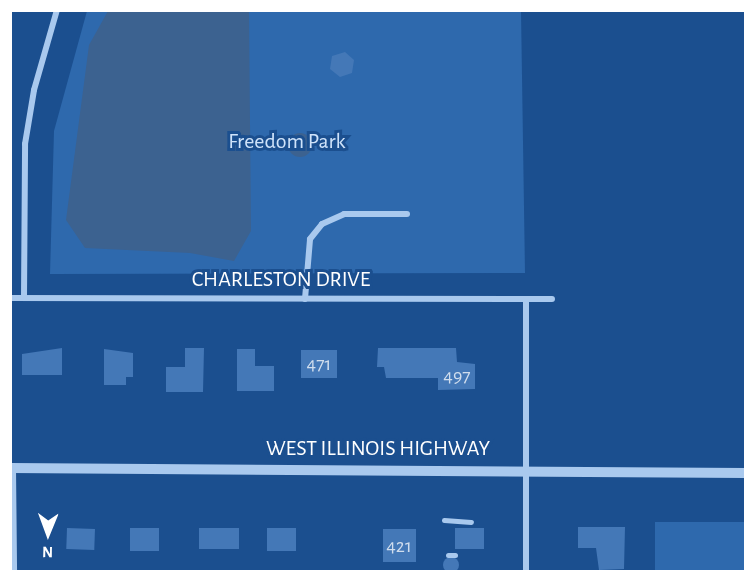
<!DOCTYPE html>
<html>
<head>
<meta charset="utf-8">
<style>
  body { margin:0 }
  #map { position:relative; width:756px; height:582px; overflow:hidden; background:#1b4f8f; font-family:"Alegreya Sans",sans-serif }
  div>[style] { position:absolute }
  .green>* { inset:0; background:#2e69ad; transform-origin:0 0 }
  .water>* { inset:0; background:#3c6290 }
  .round { border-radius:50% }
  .building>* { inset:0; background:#4478b7; transform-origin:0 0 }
  .pedestrian>* { height:5px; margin:-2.5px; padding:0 2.5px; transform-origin:2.5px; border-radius:2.5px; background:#a9c9ee }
  .minor>* { height:6px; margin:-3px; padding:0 3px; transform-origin:3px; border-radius:3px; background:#a9c9ee }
  .tertiary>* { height:10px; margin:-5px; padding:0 5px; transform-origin:5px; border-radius:5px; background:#a9c9ee }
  span { translate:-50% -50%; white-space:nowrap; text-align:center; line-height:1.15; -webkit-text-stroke:6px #1b4f8f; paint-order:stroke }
  .number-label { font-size:20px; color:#d0dded }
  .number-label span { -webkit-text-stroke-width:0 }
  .park-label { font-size:22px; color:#cfe3fa }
  .street-label { font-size:22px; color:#fff }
  .frame { position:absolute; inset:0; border:12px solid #fff; pointer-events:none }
  .north { position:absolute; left:18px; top:504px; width:60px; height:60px; -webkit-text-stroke:4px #1b4f8f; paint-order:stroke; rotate:181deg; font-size:16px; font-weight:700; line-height:24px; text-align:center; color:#fff }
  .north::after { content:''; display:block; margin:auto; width:21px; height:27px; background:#fff; clip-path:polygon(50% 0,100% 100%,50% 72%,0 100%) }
</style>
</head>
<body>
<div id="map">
  <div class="green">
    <i style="clip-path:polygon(87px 11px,521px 11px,525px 273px,50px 274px,54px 131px)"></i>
    <i style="left:745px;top:522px;width:49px;height:90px;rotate:90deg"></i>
  </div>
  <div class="water">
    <i style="clip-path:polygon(108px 11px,249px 11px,251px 231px,234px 261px,190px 253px,85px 248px,66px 220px,89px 45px)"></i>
    <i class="round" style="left:288px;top:133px;width:24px;height:24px"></i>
  </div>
  <div class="building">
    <i style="clip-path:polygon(345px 52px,354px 60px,352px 73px,340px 77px,330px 69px,332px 56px)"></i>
    <i style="clip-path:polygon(62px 348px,62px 375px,22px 375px,22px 354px)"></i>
    <i style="clip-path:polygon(185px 348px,204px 348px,203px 392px,166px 392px,166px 367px,185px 367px)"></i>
    <i style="clip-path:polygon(378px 348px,456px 348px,457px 362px,475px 364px,475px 389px,438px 390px,438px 378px,386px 378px,384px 367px,377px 367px)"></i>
    <i style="clip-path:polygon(104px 349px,133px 353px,133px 377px,126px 377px,126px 385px,104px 385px)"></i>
    <i style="clip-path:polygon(237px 349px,255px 349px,255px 366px,274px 366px,274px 391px,237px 391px)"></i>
    <i style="left:301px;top:350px;width:36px;height:28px"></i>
    <i style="clip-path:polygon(578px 527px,625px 527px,624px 569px,599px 570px,596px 548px,578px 548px)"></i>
    <i style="left:67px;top:528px;width:28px;height:21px;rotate:2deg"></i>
    <i style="left:130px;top:528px;width:29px;height:23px"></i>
    <i style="left:199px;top:528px;width:40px;height:21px"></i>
    <i style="left:267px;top:528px;width:29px;height:23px"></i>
    <i style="left:455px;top:528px;width:29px;height:21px"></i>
    <i style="left:383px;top:529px;width:33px;height:33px"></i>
    <i class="round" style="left:443px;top:557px;width:16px;height:16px"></i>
  </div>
  <div class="pedestrian">
    <i style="left:444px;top:520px;width:27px;rotate:4deg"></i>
    <i style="left:448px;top:555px;width:7px"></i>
  </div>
  <div class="minor">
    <i style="left:10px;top:298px;width:542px;rotate:0.11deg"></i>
    <i style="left:24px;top:298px;width:154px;rotate:-89.6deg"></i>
    <i style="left:25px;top:144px;width:55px;rotate:-80.5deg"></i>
    <i style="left:34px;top:90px;width:83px;rotate:-74deg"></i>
    <i style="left:305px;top:299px;width:60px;rotate:-85.2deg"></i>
    <i style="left:310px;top:239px;width:19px;rotate:-51deg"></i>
    <i style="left:322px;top:224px;width:24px;rotate:-24deg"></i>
    <i style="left:344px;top:214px;width:63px"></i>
    <i style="left:526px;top:299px;width:273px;rotate:90deg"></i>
    <i style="left:13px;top:468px;width:104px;rotate:89.4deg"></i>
  </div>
  <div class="tertiary">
    <i style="left:10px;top:468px;width:736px;rotate:0.39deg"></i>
  </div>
  <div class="number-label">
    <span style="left:319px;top:364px">471</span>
    <span style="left:457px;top:376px">497</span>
    <span style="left:399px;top:546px">421</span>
  </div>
  <div class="park-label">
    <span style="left:287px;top:142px">Freedom Park</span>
  </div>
  <div class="street-label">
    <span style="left:281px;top:280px">CHARLESTON DRIVE</span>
    <span style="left:378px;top:449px">WEST ILLINOIS HIGHWAY</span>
  </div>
  <div class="frame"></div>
  <div class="north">N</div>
</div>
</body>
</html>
